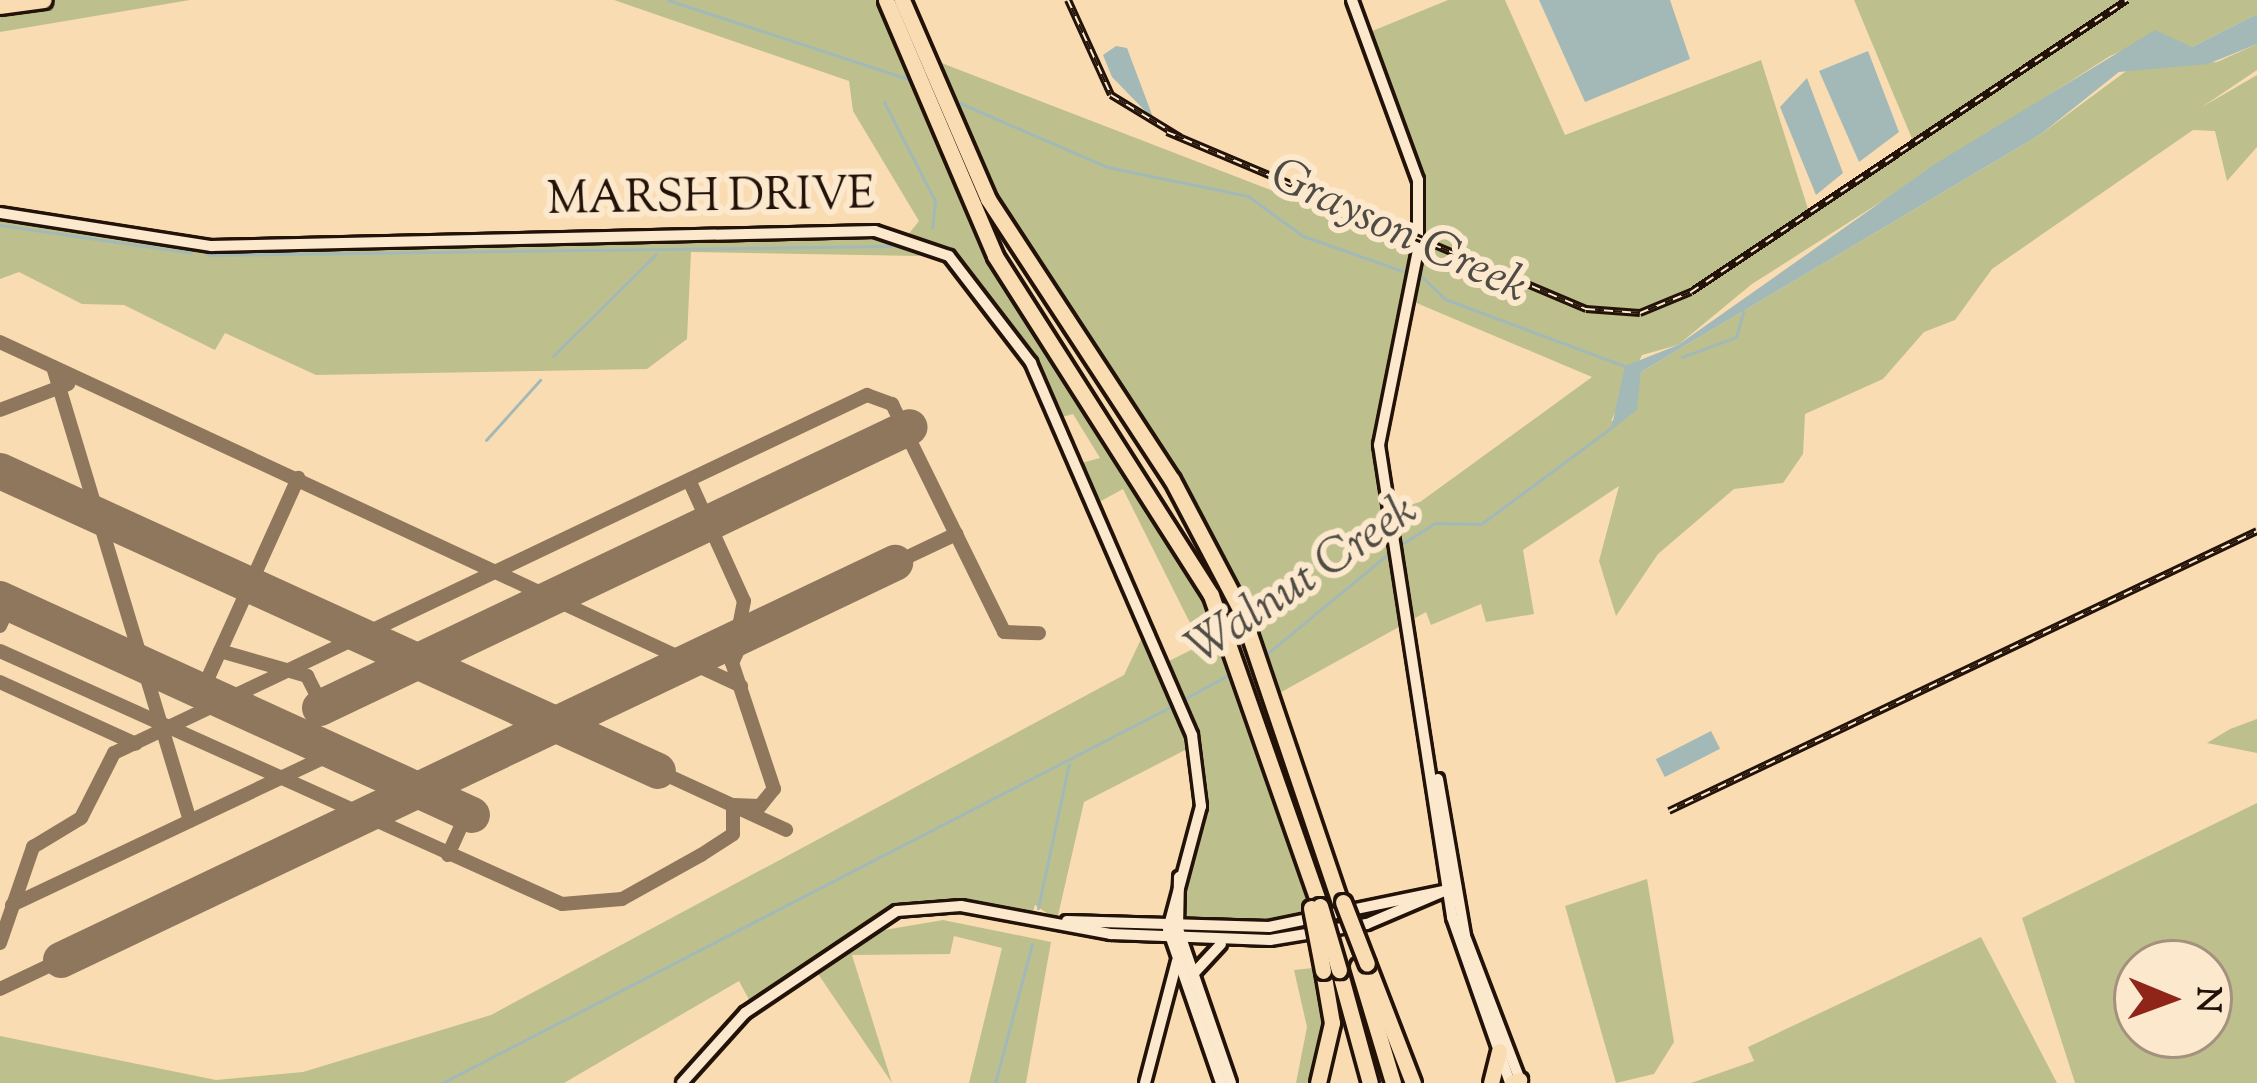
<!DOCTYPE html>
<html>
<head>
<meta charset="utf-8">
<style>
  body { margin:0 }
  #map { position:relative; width:2257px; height:1083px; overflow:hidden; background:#fadcb2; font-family:"Sorts Mill Goudy",serif }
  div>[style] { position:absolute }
  .green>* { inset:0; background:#bdc08d }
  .water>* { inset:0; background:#a3b9b7; transform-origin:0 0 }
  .stream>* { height:3px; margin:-1.5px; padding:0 1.5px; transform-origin:1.5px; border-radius:1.5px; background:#a3b9b7 }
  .taxiway>* { height:14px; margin:-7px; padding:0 7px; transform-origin:7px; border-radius:7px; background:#8e775d }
  .runway>* { height:36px; margin:-18px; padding:0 18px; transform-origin:18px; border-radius:18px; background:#8e775d }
  .roads { filter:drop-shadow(3px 0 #221208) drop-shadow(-3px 0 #221208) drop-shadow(0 3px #221208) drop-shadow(0 -3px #221208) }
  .secondary>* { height:10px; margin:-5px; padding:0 5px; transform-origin:5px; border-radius:5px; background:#fce8cd }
  .highway>* { height:15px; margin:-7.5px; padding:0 7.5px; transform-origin:7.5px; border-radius:7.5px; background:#fadcb2 }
  .rail>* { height:8px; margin-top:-4px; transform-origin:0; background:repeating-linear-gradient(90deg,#fce8cd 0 9px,#221208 0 18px); box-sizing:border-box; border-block:3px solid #221208 }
  .bridges { filter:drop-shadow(3px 0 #221208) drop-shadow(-3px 0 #221208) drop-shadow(0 3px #221208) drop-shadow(0 -3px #221208) }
  .highway-bridge>* { height:15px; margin:-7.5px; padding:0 7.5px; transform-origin:7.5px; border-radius:7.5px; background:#fadcb2 }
  span { translate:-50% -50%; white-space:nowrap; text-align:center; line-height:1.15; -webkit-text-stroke:12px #fce8cd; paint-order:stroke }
  .street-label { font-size:45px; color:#221208 }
  .water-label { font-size:48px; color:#4f4c45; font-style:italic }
  .north { position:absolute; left:2113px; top:939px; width:120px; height:120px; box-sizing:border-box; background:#fce8cd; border:3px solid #a5927e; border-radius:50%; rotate:91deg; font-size:33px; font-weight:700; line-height:48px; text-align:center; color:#221208 }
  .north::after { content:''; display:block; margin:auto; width:42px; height:54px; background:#8f2418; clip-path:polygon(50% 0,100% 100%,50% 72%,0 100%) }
</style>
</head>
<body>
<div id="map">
  <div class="green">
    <i style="clip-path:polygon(44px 0,190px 0,0 32px,0 6px)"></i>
    <i style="clip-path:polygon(614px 0,875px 0,897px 28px,968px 199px,1225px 623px,1277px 762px,1314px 922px,1178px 929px,1199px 827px,1193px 746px,1084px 802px,1057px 920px,1035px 905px,1031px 918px,914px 908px,855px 935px,943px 920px,1051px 942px,1026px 1083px,969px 1083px,1002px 948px,954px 936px,950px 954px,852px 955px,892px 1083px,812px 965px,753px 1007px,739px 981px,564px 1083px,0 1083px,0 1036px,216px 1080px,303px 1072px,491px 1015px,1124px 675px,1143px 635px,1163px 664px,1201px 645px,1123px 489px,1090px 507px,1074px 465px,1100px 458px,1073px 414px,1055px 419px,1018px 342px,935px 247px,919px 256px,691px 252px,687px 339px,647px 369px,316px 375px,225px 333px,215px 350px,124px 305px,82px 304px,19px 272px,0 279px,0 213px,211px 246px,907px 236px,919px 221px,853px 111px,849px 81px)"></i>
    <i style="clip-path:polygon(evenodd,1448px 0,1505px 0,1565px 135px,1761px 60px,1808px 209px,1913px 141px,1854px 0,2257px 0,2257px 14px,2192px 47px,2156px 36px,2110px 56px,1752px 284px,1678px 345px,1642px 355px,1611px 421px,1633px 411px,1641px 372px,2041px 134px,2133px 66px,2217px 62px,2257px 44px,2257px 70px,2202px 107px,2257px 75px,2257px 147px,2227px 181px,2215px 131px,2193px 130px,1992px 269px,1955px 320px,1924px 332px,1883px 379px,1805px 414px,1803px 454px,1783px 483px,1734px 489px,1658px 554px,1616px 616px,1599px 561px,1619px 486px,1523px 550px,1534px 614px,1486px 622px,1481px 604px,1431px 625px,1426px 612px,1276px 695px,1205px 537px,1026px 264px,926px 57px,1418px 247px,1418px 180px,1365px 34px,1448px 0,1407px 299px,1592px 377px,1420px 502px,1390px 511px,1380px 415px,1407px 299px)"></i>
    <i style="clip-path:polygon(2257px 719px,2257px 753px,2207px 743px,2230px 729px)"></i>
    <i style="clip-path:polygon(evenodd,2257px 803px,2257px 1083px,2075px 1083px,2022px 918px,2257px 803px,2137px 963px,2209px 963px,2209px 1035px,2137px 1035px,2137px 963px)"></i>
    <i style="clip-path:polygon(1647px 879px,1674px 1042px,1654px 1074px,1616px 1083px,1565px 906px)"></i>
    <i style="clip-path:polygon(1981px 937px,2057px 1083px,1691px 1083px,1754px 1061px,1748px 1047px)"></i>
    <i style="clip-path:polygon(1323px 967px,1330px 1006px,1318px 1083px,1296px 1083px,1307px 1027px,1294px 970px)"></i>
  </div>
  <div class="water">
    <i style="clip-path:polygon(1539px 0,1670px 0,1690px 59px,1585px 102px)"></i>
    <i style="clip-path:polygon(2257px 14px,2257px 44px,2208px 64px,2119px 72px,2041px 134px,1641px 372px,1637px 410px,1611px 430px,1625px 366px,1678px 345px,1935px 164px,2155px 30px,2192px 47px)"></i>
    <i style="clip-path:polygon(1116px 46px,1127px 48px,1154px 120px,1112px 77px,1103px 55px)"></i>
    <i style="clip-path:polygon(1868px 51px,1899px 132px,1859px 162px,1819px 71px)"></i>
    <i style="clip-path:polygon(1807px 78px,1843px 173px,1816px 195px,1780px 107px)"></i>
    <i style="left:1711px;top:731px;width:20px;height:62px;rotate:63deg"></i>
  </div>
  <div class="stream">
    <i style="left:668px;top:0;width:260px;rotate:18.2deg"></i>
    <i style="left:948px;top:86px;width:15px;rotate:70deg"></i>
    <i style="left:953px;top:100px;width:168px;rotate:23.5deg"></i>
    <i style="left:1107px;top:167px;width:144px;rotate:11.6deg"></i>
    <i style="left:1248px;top:196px;width:68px;rotate:36deg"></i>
    <i style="left:1303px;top:236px;width:111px;rotate:19.4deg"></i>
    <i style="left:884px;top:102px;width:111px;rotate:62.7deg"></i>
    <i style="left:935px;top:201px;width:27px;rotate:96deg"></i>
    <i style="left:0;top:225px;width:193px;rotate:8.3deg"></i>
    <i style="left:207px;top:255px;width:684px;rotate:-0.75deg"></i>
    <i style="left:1418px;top:273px;width:37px;rotate:44deg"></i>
    <i style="left:1445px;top:299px;width:194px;rotate:20.5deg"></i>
    <i style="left:553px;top:356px;width:145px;rotate:-44.7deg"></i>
    <i style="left:1682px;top:357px;width:58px;rotate:-20.3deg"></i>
    <i style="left:1736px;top:337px;width:26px;rotate:-74deg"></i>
    <i style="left:486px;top:440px;width:81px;rotate:-48deg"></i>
    <i style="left:1397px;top:547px;width:45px;rotate:-32.3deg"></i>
    <i style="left:1435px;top:523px;width:46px;rotate:1.2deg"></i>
    <i style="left:1481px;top:524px;width:163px;rotate:-36.5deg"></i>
    <i style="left:1263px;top:657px;width:163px;rotate:-39.5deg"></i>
    <i style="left:1184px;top:699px;width:57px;rotate:-28.4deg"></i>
    <i style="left:1038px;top:908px;width:147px;rotate:-77.9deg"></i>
    <i style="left:442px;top:1083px;width:826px;rotate:-27.31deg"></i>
    <i style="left:995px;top:1083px;width:144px;rotate:-75.1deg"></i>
  </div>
  <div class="taxiway">
    <i style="left:0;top:342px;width:817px;rotate:24.9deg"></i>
    <i style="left:53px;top:367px;width:474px;rotate:73.2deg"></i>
    <i style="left:0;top:410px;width:73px;rotate:-20.9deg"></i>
    <i style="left:689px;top:480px;width:133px;rotate:65.6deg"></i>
    <i style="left:744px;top:601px;width:31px;rotate:101deg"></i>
    <i style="left:738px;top:631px;width:26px;rotate:140deg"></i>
    <i style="left:895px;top:563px;width:68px;rotate:-25.4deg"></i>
    <i style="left:0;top:626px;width:24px;rotate:-66deg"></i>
    <i style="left:0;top:651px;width:616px;rotate:24.24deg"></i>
    <i style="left:562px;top:904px;width:60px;rotate:-4.8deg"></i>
    <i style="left:622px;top:899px;width:90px;rotate:-29.1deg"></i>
    <i style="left:701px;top:855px;width:38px;rotate:-33deg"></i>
    <i style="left:733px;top:834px;width:29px;rotate:-90deg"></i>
    <i style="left:220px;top:651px;width:91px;rotate:16deg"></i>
    <i style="left:307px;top:676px;width:34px;rotate:63deg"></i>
    <i style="left:0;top:682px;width:149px;rotate:24.5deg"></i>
    <i style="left:202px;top:691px;width:234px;rotate:-65.7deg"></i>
    <i style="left:658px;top:771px;width:141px;rotate:24.7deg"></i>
    <i style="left:733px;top:805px;width:27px;rotate:2deg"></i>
    <i style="left:760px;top:806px;width:22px;rotate:-51deg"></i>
    <i style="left:774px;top:789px;width:133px;rotate:-108.4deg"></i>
    <i style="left:732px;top:663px;width:31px;rotate:-65deg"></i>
    <i style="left:448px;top:855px;width:46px;rotate:-65.7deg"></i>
    <i style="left:12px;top:905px;width:357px;rotate:-25.3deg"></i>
    <i style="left:0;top:943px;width:102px;rotate:-71deg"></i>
    <i style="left:33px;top:847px;width:56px;rotate:-31.1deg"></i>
    <i style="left:81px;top:818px;width:73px;rotate:-63.1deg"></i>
    <i style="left:114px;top:753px;width:834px;rotate:-25.43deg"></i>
    <i style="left:867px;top:395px;width:27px;rotate:20deg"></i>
    <i style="left:892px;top:404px;width:254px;rotate:63.8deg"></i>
    <i style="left:1004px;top:632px;width:35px;rotate:2deg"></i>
    <i style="left:0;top:989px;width:68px;rotate:-25.4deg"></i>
  </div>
  <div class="runway">
    <i style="left:0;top:471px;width:723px;rotate:24.51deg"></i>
    <i style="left:0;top:599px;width:519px;rotate:24.59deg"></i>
    <i style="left:320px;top:708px;width:653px;rotate:-25.47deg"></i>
    <i style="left:61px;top:960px;width:924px;rotate:-25.46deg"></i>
  </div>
  <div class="roads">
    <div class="secondary">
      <i style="left:1352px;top:0;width:192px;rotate:69.9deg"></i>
      <i style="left:1418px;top:180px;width:70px;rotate:90deg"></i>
      <i style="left:1418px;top:250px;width:199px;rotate:101.3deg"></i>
      <i style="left:1379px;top:445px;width:478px;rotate:81.2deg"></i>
      <i style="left:1452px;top:917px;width:176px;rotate:70.7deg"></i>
      <i style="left:0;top:213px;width:214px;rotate:8.9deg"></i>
      <i style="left:211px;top:246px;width:664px;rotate:-1.29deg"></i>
      <i style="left:875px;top:231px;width:78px;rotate:18.7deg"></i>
      <i style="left:949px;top:256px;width:135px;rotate:52.5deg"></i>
      <i style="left:1031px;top:363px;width:405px;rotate:66.6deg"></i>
      <i style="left:1192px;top:735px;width:72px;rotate:82.8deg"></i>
      <i style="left:1201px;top:806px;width:127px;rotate:105deg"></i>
      <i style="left:1168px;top:929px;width:163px;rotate:71deg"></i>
      <i style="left:1438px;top:779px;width:159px;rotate:80.2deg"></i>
      <i style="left:1465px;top:936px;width:157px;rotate:69.1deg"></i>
      <i style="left:1179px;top:877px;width:52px;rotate:91.1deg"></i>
      <i style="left:1178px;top:929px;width:163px;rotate:71deg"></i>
      <i style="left:1067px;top:921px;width:202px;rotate:1.7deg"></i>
      <i style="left:1269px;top:927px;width:182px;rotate:-11.7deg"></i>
      <i style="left:1195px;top:972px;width:38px;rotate:-47deg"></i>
      <i style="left:682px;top:1083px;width:94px;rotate:-48deg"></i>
      <i style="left:745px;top:1013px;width:183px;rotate:-33.9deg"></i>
      <i style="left:897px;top:911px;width:64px;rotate:-4.5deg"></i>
      <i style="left:961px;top:906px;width:153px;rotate:10.6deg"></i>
      <i style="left:1111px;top:934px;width:159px;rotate:2.2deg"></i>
      <i style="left:1270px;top:940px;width:98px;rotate:-9.4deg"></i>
      <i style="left:1367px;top:924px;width:97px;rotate:-23.1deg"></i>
      <i style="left:1145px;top:1083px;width:126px;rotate:-75.3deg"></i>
    </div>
    <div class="highway">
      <i style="left:886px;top:0;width:278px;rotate:66.9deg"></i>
      <i style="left:995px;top:256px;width:402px;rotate:57.5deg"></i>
      <i style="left:1211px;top:595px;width:330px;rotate:70.7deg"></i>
      <i style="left:902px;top:0;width:217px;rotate:66.6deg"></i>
      <i style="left:988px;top:199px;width:336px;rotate:56.8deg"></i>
      <i style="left:1172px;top:480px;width:150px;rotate:62.2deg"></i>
      <i style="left:1242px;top:613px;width:306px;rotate:71.3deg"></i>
      <i style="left:0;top:6px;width:44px;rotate:-7.8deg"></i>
      <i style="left:1367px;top:964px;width:128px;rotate:68.9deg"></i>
      <i style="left:1358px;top:966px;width:122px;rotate:73.3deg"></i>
      <i style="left:1339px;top:970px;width:117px;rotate:74.7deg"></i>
      <i style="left:1318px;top:1083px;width:62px;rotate:-76.9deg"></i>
      <i style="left:1332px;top:1023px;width:53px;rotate:-99.8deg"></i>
      <i style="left:1491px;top:1083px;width:33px;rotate:-76deg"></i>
      <i style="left:1512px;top:1083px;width:8px;rotate:-23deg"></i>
    </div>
  </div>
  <div class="rail">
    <i style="left:1068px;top:0;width:104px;rotate:65.6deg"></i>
    <i style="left:1111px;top:95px;width:81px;rotate:31.3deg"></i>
    <i style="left:1167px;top:132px;width:455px;rotate:22.9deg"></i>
    <i style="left:1586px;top:309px;width:54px;rotate:4.2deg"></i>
    <i style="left:1640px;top:313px;width:55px;rotate:-22.4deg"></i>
    <i style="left:1691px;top:292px;width:525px;rotate:-33.81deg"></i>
    <i style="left:1669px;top:811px;width:651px;rotate:-25.46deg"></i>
  </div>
  <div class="bridges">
    <div class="highway-bridge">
      <i style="left:1343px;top:902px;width:66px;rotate:68.8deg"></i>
      <i style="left:1320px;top:906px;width:67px;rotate:73.5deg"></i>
      <i style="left:1311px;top:908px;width:64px;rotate:79.2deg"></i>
    </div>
  </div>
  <div class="street-label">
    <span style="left:711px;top:200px;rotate:-1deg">MARSH DRIVE</span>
  </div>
  <div class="water-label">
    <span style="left:1398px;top:233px;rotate:25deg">Grayson Creek</span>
    <span style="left:1303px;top:581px;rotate:-34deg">Walnut Creek</span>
  </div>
  <div class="north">N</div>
</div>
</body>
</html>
